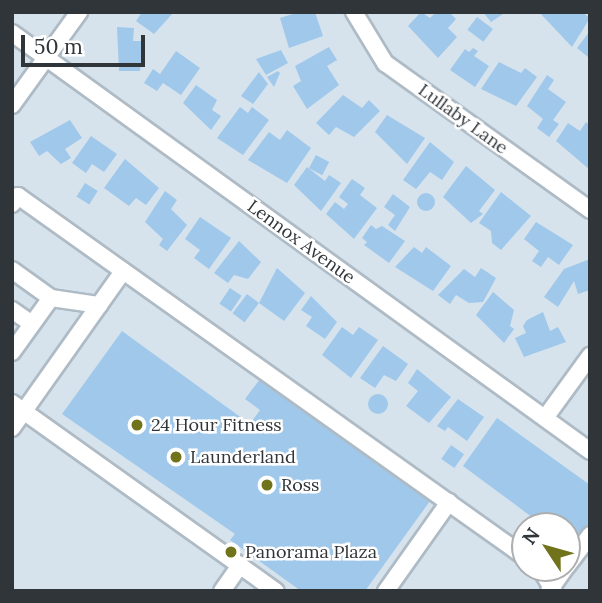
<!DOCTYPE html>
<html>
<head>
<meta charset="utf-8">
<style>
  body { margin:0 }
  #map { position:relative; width:602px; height:603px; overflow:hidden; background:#d6e3ed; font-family:Lora,serif }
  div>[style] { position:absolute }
  .building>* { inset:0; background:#9fc8eb; transform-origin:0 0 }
  .round { border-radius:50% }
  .roads { filter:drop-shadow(2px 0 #aebbc5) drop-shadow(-2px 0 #aebbc5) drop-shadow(0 2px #aebbc5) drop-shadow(0 -2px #aebbc5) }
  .minor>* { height:16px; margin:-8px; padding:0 8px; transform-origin:8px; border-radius:8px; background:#fff }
  .dots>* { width:19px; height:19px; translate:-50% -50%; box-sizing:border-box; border:4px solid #fff; border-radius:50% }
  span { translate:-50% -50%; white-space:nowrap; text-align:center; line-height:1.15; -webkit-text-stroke:5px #fff; paint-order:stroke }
  .street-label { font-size:18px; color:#303539 }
  .poi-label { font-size:18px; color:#303539 }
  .left { translate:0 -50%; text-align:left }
  .frame { position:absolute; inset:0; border:14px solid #303539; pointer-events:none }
  .north { position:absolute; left:511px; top:512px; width:70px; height:70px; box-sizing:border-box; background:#fff; border:2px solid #acaeb0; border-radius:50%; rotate:306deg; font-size:19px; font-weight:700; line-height:28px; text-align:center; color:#303539 }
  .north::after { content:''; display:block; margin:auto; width:24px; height:32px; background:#707319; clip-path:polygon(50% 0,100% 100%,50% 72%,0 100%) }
  .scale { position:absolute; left:21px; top:35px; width:124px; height:32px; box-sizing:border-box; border:4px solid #303539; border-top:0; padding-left:9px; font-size:21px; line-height:24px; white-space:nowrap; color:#303539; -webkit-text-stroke:5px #fff; paint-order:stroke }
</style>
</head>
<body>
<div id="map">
  <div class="building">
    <i style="clip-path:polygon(142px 12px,174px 12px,154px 34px,136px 21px)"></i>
    <i style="clip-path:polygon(299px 12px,315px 12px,323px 36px,289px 48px,280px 18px)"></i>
    <i style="clip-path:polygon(421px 12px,430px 18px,436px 12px,449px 12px,456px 19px,448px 28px,457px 37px,438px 58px,408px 26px)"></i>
    <i style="clip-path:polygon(483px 12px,506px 12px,491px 22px)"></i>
    <i style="clip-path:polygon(539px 12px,582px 12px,590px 18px,572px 47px)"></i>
    <i style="left:477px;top:17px;width:20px;height:16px;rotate:37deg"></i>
    <i style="clip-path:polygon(117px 27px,134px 28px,133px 41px,144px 41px,140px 71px,119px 71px)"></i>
    <i style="clip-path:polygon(590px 31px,590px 55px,588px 57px,577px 48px)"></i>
    <i style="clip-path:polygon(329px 47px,337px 60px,327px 66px,339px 85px,307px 109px,293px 86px,301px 81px,295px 66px)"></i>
    <i style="clip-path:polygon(473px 48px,478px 51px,474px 56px,489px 66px,475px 87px,450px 70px,465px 49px,469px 52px)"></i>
    <i style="clip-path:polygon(281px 50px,288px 63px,266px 75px,256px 59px)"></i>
    <i style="clip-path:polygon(176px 51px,200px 68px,181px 95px,163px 83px,157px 91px,144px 83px,153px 69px,160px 74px)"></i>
    <i style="clip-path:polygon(499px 62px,521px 73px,525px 68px,537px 77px,516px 106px,481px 89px)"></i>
    <i style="clip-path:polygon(278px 71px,280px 73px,274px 87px,267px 77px)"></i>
    <i style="clip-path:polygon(259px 72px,268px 84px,253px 104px,241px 96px)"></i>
    <i style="clip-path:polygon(547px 75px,554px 80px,548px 89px,566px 102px,553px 120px,559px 124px,549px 137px,537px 128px,543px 119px,527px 106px)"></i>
    <i style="clip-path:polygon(196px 85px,217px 100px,212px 110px,221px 116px,211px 130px,183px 103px)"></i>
    <i style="clip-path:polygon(343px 95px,362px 108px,369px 100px,380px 111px,354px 137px,336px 127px,329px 135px,316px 123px)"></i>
    <i style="clip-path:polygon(240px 107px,248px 113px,252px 107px,269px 120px,243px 155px,217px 138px)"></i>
    <i style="clip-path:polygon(387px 115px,425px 138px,407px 164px,375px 132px)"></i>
    <i style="clip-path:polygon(70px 120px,82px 138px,65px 149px,71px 158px,61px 164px,47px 151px,39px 156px,30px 142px)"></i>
    <i style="clip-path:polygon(586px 122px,590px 125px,590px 170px,556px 141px,568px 123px,580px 131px)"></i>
    <i style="clip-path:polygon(287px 130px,311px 148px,287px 183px,248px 160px,269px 132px,280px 140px)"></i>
    <i style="clip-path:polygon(91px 136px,117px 154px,104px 172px,92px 164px,86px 173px,72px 163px)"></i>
    <i style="clip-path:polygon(430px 142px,454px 162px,442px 180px,430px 172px,416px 189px,403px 180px)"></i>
    <i style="left:316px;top:155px;width:15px;height:15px;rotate:28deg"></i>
    <i style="clip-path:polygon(125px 159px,159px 188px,146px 205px,136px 198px,129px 206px,104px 188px)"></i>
    <i style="clip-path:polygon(466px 166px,495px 190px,479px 211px,483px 214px,471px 223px,443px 197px)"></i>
    <i style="clip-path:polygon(307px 167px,325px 181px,329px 175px,341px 183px,321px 211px,294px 185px)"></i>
    <i style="clip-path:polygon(352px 179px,365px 188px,360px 195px,377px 208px,354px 239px,326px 214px,335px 202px,344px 209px,348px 204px,339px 197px)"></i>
    <i style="left:85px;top:183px;width:15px;height:16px;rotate:32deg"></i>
    <i style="clip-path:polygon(165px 191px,177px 200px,171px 209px,187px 225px,167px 251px,159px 245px,163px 239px,145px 222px)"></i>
    <i style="clip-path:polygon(501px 192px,531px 216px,501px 250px,492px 243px,491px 231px,479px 223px)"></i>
    <i class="round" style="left:417px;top:193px;width:18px;height:18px"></i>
    <i style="clip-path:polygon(393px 194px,410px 207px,395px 231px,388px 225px,395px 215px,384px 207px)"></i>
    <i style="clip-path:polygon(200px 217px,231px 238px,209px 269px,194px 258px,200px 250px,185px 239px)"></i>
    <i style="clip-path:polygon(536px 222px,573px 245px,559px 265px,548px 257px,541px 267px,532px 261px,539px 251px,524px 239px)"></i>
    <i style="clip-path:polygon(371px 225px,376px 229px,382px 226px,405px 241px,389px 263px,364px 245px,367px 242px,362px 238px)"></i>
    <i style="clip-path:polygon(239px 241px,261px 262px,248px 279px,234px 275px,228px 283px,214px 273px)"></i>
    <i style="clip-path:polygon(414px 247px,422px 253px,426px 247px,451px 266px,433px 291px,395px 267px)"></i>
    <i style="clip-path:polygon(590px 259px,590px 290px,578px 294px,574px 281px,558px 307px,544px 297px,564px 269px)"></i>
    <i style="clip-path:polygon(277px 268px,305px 293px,284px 321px,259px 303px)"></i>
    <i style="clip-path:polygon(481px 268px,496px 278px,483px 302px,469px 303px,456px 295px,450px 304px,438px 295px,464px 269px,475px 277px)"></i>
    <i style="left:230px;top:288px;width:14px;height:19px;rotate:34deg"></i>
    <i style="clip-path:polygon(493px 292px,514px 310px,510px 326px,514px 329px,504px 343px,476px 315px)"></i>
    <i style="left:247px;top:294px;width:15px;height:24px;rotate:37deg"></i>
    <i style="clip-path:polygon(311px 296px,337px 322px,325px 339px,306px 326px,312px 317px,301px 310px)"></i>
    <i style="clip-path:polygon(543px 312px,550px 331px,558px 327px,566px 342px,524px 357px,515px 338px,526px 333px,523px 326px,527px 320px)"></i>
    <i style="clip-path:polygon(342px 327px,353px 335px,359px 327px,378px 340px,351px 378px,322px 355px)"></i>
    <i style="clip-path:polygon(122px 331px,250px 424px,260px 410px,245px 399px,260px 379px,430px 501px,365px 591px,301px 591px,230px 540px,235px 534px,62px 414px)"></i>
    <i style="clip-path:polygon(383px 346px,408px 364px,396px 381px,384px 375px,375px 388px,360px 378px)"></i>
    <i style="clip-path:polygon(417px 369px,451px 397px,429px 423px,406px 406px,418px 391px,408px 383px)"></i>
    <i class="round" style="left:368px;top:394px;width:20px;height:20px"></i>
    <i style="clip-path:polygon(458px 399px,484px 417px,467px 441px,448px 427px,445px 431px,437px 426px)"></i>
    <i style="clip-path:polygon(497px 418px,590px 485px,590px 523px,574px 545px,567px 540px,567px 526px,544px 526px,463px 466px)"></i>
    <i style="left:451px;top:445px;width:16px;height:17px;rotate:35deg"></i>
  </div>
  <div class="roads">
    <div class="minor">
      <i style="left:354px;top:12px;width:60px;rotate:58.7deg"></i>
      <i style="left:385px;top:63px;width:252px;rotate:35.6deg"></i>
      <i style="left:12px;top:33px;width:713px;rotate:35.87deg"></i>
      <i style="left:12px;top:105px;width:115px;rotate:-54.2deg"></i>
      <i style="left:12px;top:204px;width:10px;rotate:-53deg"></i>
      <i style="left:18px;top:196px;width:622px;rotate:35.45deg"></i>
      <i style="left:12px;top:270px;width:48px;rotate:35.7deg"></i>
      <i style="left:51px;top:298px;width:49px;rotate:8.3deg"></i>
      <i style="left:12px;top:310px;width:24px;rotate:35deg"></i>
      <i style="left:12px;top:352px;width:67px;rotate:-54.2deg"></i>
      <i style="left:12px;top:403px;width:324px;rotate:35.5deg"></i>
      <i style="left:545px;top:418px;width:77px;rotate:-54deg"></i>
      <i style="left:12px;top:428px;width:192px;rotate:-54.7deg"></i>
      <i style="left:567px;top:566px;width:39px;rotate:-53deg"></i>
      <i style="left:540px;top:568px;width:27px;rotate:59deg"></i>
      <i style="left:222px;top:591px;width:32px;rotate:-55deg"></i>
      <i style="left:386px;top:591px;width:109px;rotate:-54.7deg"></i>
      <i style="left:549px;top:591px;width:28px;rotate:-55deg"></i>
    </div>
  </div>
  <div class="dots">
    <i style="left:137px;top:425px;background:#707319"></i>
    <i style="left:176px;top:457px;background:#707319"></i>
    <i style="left:267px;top:485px;background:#707319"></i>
    <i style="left:231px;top:552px;background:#707319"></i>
  </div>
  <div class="street-label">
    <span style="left:463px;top:119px;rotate:36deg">Lullaby Lane</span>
    <span style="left:301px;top:242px;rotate:36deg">Lennox Avenue</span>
  </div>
  <div class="poi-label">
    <span class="left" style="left:151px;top:425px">24 Hour Fitness</span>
    <span class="left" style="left:190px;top:457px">Launderland</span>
    <span class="left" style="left:281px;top:485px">Ross</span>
    <span class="left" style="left:245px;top:552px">Panorama Plaza</span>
  </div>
  <div class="frame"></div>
  <div class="north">N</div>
  <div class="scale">50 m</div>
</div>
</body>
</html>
